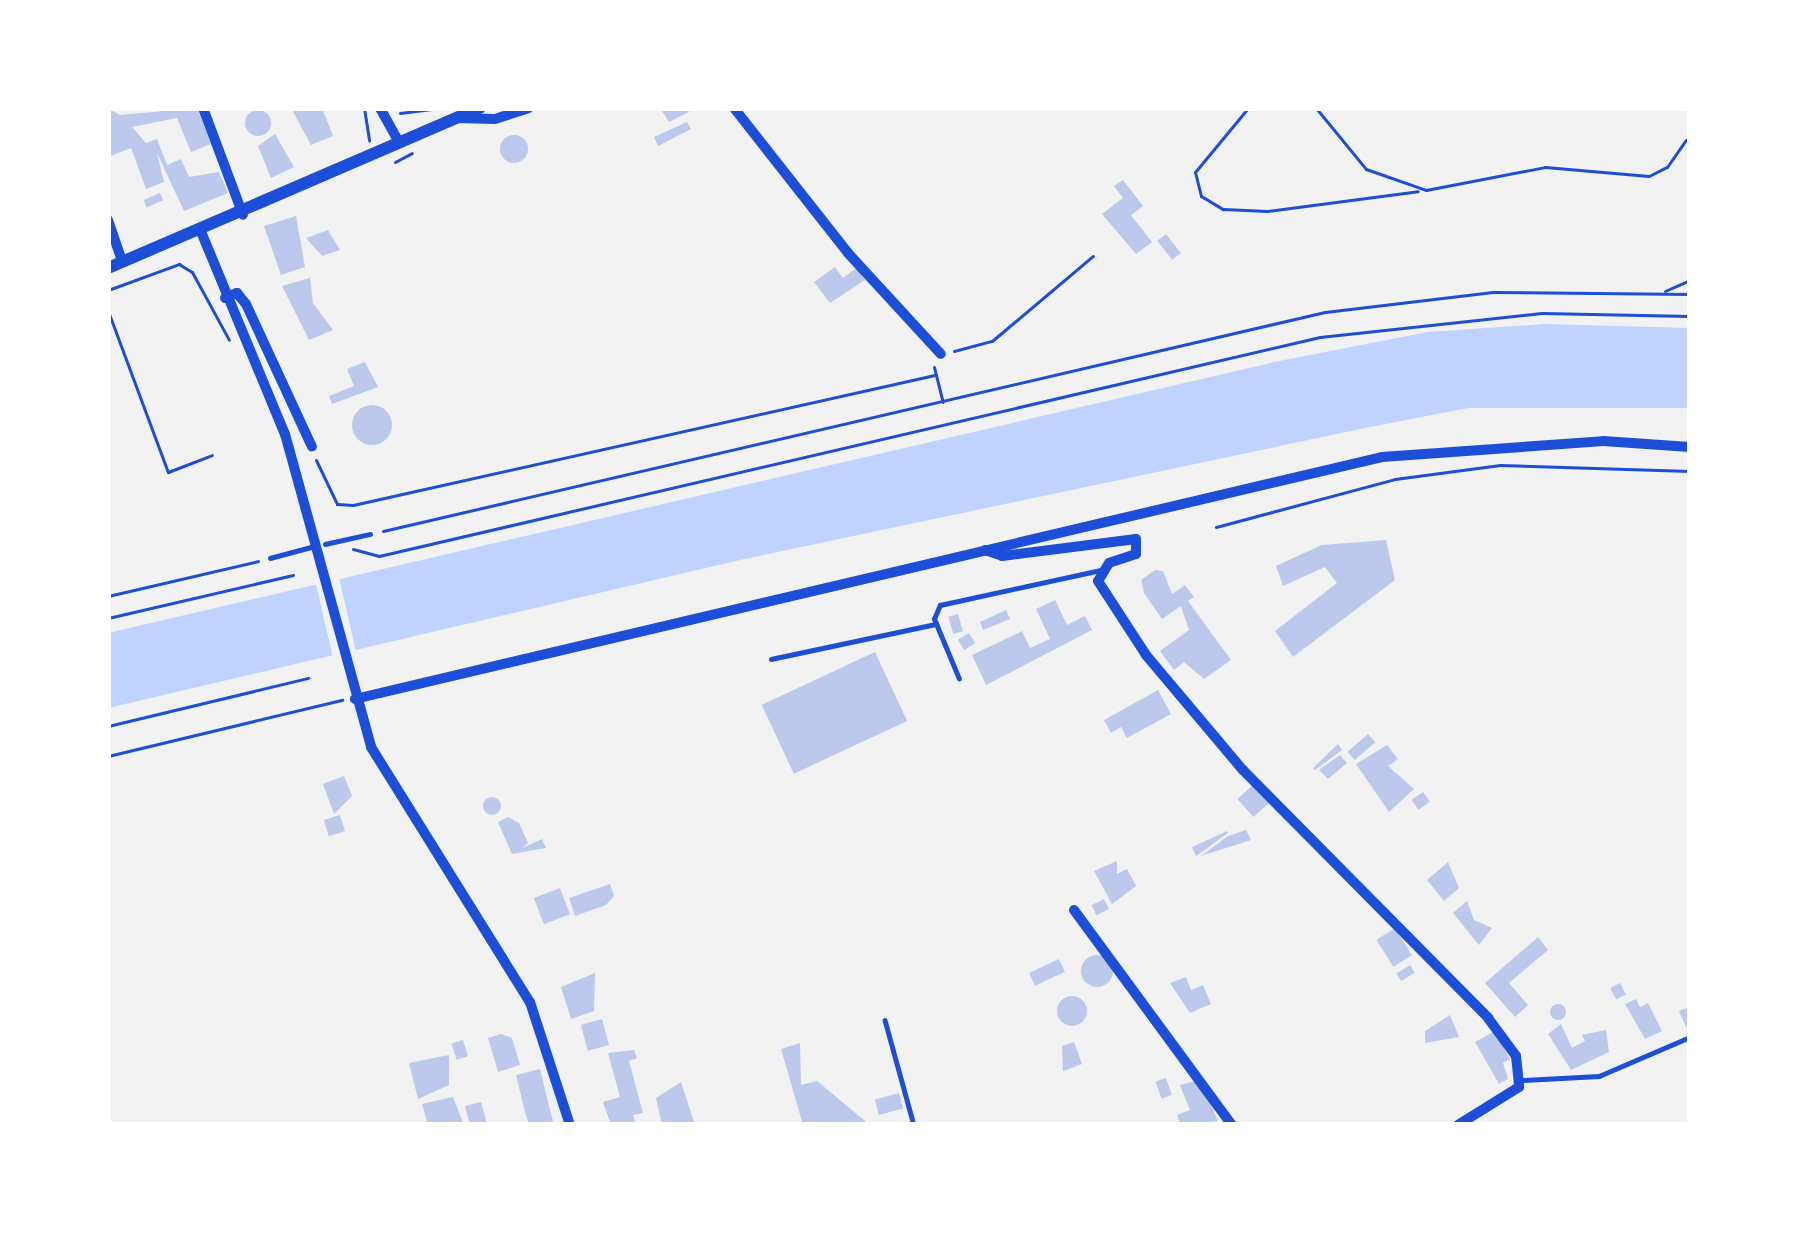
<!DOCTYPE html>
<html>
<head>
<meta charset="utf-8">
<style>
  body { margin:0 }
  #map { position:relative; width:1798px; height:1233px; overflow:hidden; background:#f2f2f2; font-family:"IBM Plex Sans",sans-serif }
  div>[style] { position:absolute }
  .water>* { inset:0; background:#bfd3fe }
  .pier>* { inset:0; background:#f2f2f2; transform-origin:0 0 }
  .building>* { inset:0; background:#bdc9ec; transform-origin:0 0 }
  .round { border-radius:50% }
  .path>* { height:3px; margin:-1.5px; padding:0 1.5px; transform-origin:1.5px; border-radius:1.5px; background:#1d4ed8 }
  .service>* { height:4.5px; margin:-2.25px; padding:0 2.25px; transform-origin:2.25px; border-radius:2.25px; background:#1d4ed8 }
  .minor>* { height:10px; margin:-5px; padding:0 5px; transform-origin:5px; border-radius:5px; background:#1d4ed8 }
  .tertiary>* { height:12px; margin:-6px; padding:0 6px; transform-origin:6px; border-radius:6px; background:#1d4ed8 }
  span { translate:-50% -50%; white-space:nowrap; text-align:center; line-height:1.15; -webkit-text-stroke:9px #fff; paint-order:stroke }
  .frame { position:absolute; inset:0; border:111px solid #fff; pointer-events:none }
</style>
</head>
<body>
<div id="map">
  <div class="water">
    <i style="clip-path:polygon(1544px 324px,1690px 328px,1690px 408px,1468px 408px,1365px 428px,740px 560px,108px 708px,108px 633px,1279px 361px,1428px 332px)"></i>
  </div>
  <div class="pier">
    <i style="left:338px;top:573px;width:82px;height:24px;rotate:77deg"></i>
  </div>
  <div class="building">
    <i style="clip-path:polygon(108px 108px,120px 115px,197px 108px,211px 144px,191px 152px,177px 118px,132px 127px,146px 143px,157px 139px,167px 165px,181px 159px,189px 177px,219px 172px,228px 193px,184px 211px,157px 153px,164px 182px,146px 189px,131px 148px,108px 157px)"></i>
    <i style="clip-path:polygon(291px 108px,322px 108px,333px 136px,311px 145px)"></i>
    <i style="clip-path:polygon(660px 108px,687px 108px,689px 112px,669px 122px)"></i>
    <i class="round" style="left:245px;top:110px;width:26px;height:26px"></i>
    <i style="clip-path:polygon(687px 122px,691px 129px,658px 146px,654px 137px)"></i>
    <i style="clip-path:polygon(275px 134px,294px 167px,271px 178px,258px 146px)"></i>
    <i class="round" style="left:500px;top:135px;width:28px;height:28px"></i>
    <i style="clip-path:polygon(1123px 180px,1143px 206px,1131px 215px,1152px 242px,1136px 254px,1102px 214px,1123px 198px,1114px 186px)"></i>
    <i style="left:160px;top:193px;width:8px;height:18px;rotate:67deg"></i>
    <i style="clip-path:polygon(296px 216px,305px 267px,281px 275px,264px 226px)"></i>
    <i style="clip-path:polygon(328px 230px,340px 250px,322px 256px,306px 238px)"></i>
    <i style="left:1166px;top:234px;width:24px;height:11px;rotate:52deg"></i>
    <i style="clip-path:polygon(835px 267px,843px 278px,856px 268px,865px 280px,830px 303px,814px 282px)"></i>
    <i style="clip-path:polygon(310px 278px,313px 303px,333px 330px,309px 340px,282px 286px)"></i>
    <i style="clip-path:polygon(365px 362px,378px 387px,332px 404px,329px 396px,354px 386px,347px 369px)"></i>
    <i class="round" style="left:352px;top:405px;width:40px;height:40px"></i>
    <i style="clip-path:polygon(1386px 540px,1395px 580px,1293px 657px,1275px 631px,1337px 583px,1325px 567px,1283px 586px,1276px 566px,1322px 545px)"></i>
    <i style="clip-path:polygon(1155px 570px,1163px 571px,1172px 594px,1185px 585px,1194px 597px,1188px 601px,1231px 660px,1204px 679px,1184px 662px,1174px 670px,1160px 651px,1189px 630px,1181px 606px,1162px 619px,1144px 593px,1141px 580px)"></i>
    <i style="clip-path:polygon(1055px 600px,1067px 625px,1085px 616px,1092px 630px,986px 685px,972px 655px,1022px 631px,1030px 648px,1050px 639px,1036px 609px)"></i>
    <i style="clip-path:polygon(1006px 610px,1010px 619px,983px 630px,980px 622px)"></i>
    <i style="left:958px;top:614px;width:18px;height:10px;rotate:74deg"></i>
    <i style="left:969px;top:633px;width:12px;height:13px;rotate:59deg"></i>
    <i style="left:875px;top:652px;width:76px;height:125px;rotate:65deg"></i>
    <i style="clip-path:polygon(1158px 690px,1171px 714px,1127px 738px,1121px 727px,1111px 733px,1104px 720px)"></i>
    <i style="left:1368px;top:734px;width:11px;height:27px;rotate:49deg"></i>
    <i style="clip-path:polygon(1338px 744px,1342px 750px,1315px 770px,1313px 768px)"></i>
    <i style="clip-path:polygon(1387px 745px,1398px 759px,1388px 766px,1414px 789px,1389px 812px,1356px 764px)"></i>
    <i style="clip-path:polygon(1340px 755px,1347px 763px,1328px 779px,1319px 770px)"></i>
    <i style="clip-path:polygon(344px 776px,352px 796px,334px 814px,323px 784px)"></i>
    <i style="left:1253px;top:785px;width:24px;height:21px;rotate:48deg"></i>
    <i style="left:1423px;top:792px;width:12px;height:14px;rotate:55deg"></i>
    <i class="round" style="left:483px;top:797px;width:18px;height:18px"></i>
    <i style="left:340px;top:815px;width:17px;height:17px;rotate:73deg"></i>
    <i style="clip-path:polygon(508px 817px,519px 823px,528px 843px,522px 848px,542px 839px,546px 848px,512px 854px,498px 822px)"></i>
    <i style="clip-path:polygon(1246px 830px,1251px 840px,1201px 856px,1228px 836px)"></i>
    <i style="clip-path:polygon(1227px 831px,1228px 833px,1196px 856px,1192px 847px)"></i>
    <i style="clip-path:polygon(1117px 861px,1117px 874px,1127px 869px,1136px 886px,1112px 904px,1094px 871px)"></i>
    <i style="clip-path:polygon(1448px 862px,1459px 888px,1444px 901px,1427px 880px)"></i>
    <i style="clip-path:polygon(610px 884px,614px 896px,606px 905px,575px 916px,569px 898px)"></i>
    <i style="left:560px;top:888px;width:28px;height:28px;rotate:69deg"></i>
    <i style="left:1104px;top:899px;width:11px;height:14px;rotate:63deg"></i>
    <i style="clip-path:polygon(1467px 901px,1474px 920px,1492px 928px,1479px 945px,1453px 913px)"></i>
    <i style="left:1395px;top:928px;width:32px;height:22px;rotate:58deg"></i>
    <i style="clip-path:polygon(1538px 937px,1548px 950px,1509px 983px,1528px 1005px,1515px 1017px,1485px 983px)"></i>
    <i class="round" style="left:1081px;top:955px;width:32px;height:32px"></i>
    <i style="left:1059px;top:959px;width:14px;height:33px;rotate:65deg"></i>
    <i style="left:1410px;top:965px;width:9px;height:16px;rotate:58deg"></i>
    <i style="clip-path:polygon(595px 973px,594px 1011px,571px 1019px,561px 987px)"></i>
    <i style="clip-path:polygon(1186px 977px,1191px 990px,1203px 985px,1211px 1004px,1190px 1013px,1170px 983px)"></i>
    <i style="left:1620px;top:983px;width:13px;height:11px;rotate:63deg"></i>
    <i class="round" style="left:1057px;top:996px;width:30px;height:30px"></i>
    <i style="clip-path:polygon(1636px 999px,1640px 1007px,1648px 1003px,1662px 1031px,1645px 1039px,1625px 1004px)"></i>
    <i class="round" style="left:1550px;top:1004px;width:16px;height:16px"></i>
    <i style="clip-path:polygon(1690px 1007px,1690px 1025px,1686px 1027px,1679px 1011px)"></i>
    <i style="clip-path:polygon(1450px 1015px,1459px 1037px,1425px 1043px,1425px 1031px)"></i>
    <i style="left:602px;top:1019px;width:27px;height:22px;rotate:75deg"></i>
    <i style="clip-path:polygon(1561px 1024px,1572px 1048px,1585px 1041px,1582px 1035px,1606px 1030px,1609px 1052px,1571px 1070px,1548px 1034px)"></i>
    <i style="clip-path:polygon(1495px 1031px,1510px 1059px,1503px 1063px,1508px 1079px,1499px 1084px,1475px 1042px)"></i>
    <i style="clip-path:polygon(501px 1034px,512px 1038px,520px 1065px,498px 1072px,488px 1038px)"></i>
    <i style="left:463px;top:1040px;width:17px;height:12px;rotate:73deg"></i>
    <i style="clip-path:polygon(1074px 1042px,1082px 1064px,1063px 1071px,1062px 1046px)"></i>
    <i style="clip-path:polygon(800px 1043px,801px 1085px,817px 1081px,870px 1125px,803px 1125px,781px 1049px)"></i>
    <i style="clip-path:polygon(634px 1050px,637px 1058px,629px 1061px,643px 1113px,633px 1115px,636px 1125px,611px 1125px,603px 1102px,620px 1097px,608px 1053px)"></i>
    <i style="clip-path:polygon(449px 1055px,449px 1085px,418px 1099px,409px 1063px)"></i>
    <i style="clip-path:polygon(540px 1069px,549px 1106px,554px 1125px,529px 1125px,525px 1112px,516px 1075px)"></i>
    <i style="left:1166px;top:1078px;width:18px;height:11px;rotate:71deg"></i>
    <i style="clip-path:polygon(1200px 1080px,1218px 1121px,1181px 1125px,1177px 1115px,1190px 1110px,1180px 1085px)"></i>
    <i style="clip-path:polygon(681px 1082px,695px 1125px,662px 1125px,656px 1098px)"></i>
    <i style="left:899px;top:1093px;width:16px;height:25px;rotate:75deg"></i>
    <i style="clip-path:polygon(453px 1097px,464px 1125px,428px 1125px,422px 1104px)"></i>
    <i style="clip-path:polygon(481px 1102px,487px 1124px,470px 1125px,465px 1106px)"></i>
  </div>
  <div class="path">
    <i style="left:364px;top:108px;width:33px;rotate:81deg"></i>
    <i style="left:1248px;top:108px;width:83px;rotate:129.6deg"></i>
    <i style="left:1195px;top:172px;width:25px;rotate:76deg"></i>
    <i style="left:1201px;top:196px;width:26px;rotate:31deg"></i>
    <i style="left:1223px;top:209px;width:44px;rotate:2.6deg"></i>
    <i style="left:1267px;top:211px;width:152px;rotate:-7.5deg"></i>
    <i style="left:1316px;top:108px;width:79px;rotate:50.7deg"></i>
    <i style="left:1366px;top:169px;width:64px;rotate:19.3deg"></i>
    <i style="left:1426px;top:190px;width:121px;rotate:-10.9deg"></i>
    <i style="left:1545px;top:167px;width:104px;rotate:4.9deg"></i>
    <i style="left:1649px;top:176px;width:20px;rotate:-27deg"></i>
    <i style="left:1667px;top:167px;width:33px;rotate:-55deg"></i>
    <i style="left:400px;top:113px;width:38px;rotate:-7deg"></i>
    <i style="left:1690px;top:115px;width:37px;rotate:90deg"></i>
    <i style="left:395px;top:162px;width:19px;rotate:-28deg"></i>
    <i style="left:108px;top:290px;width:76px;rotate:-20.1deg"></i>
    <i style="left:179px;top:264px;width:15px;rotate:32deg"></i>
    <i style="left:192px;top:272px;width:77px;rotate:61.4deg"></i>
    <i style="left:1665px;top:291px;width:27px;rotate:-24deg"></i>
    <i style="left:108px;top:311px;width:172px;rotate:69.6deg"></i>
    <i style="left:168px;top:472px;width:47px;rotate:-21.1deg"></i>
    <i style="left:954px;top:351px;width:39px;rotate:-15deg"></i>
    <i style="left:992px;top:341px;width:132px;rotate:-40.1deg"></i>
    <i style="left:934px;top:367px;width:36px;rotate:76deg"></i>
    <i style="left:316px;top:460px;width:49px;rotate:64.5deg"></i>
    <i style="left:337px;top:504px;width:16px;rotate:4deg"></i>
    <i style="left:353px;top:505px;width:596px;rotate:-12.59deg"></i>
    <i style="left:1216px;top:527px;width:185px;rotate:-15deg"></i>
    <i style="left:1395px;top:479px;width:106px;rotate:-7.6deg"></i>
    <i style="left:1500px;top:465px;width:190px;rotate:1.8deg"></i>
    <i style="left:383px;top:531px;width:967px;rotate:-13.09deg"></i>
    <i style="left:1325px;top:312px;width:169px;rotate:-6.8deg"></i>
    <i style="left:1493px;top:292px;width:197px;rotate:0.6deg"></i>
    <i style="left:353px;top:549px;width:27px;rotate:15deg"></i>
    <i style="left:379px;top:556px;width:966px;rotate:-13.1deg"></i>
    <i style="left:1320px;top:337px;width:223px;rotate:-6.2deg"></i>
    <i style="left:1542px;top:313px;width:148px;rotate:1.2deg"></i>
    <i style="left:108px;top:596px;width:154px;rotate:-13.1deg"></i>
    <i style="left:108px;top:618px;width:190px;rotate:-13.1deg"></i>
    <i style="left:108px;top:726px;width:206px;rotate:-13.5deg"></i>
    <i style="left:108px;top:756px;width:241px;rotate:-13.5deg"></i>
  </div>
  <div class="service">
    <i style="left:325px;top:544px;width:46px;rotate:-12.5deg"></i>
    <i style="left:270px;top:558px;width:42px;rotate:-15deg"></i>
    <i style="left:771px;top:659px;width:169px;rotate:-12deg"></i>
    <i style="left:959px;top:679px;width:65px;rotate:-112.6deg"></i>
    <i style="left:934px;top:619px;width:15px;rotate:-67deg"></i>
    <i style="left:940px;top:605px;width:164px;rotate:-12.3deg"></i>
    <i style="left:885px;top:1020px;width:109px;rotate:74.6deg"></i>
    <i style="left:1522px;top:1080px;width:77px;rotate:-3deg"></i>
    <i style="left:1599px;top:1076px;width:99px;rotate:-23.2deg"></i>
  </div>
  <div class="minor">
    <i style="left:203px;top:108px;width:114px;rotate:69.5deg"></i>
    <i style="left:380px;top:108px;width:39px;rotate:61deg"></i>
    <i style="left:734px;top:108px;width:184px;rotate:51.8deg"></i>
    <i style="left:848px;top:253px;width:137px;rotate:47.4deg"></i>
    <i style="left:455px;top:118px;width:40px;rotate:1.4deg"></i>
    <i style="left:495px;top:119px;width:35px;rotate:-18deg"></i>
    <i style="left:108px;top:220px;width:43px;rotate:71.1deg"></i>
    <i style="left:202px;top:234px;width:217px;rotate:67.5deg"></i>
    <i style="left:285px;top:434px;width:325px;rotate:74.6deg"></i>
    <i style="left:371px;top:747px;width:301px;rotate:58.1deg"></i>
    <i style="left:530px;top:1002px;width:129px;rotate:72deg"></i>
    <i style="left:225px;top:298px;width:13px;rotate:-23deg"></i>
    <i style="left:237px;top:293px;width:14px;rotate:51deg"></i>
    <i style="left:246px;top:304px;width:157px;rotate:65.2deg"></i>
    <i style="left:985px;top:550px;width:18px;rotate:19deg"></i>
    <i style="left:1002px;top:556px;width:135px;rotate:-7.2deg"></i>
    <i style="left:1136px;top:539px;width:15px;rotate:90deg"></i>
    <i style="left:1136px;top:554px;width:28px;rotate:162deg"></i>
    <i style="left:1109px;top:563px;width:21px;rotate:121deg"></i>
    <i style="left:1098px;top:581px;width:88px;rotate:57deg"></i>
    <i style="left:1146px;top:655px;width:150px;rotate:49.9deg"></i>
    <i style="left:1243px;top:770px;width:349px;rotate:45.3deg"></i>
    <i style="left:1488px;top:1018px;width:47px;rotate:53.6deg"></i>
    <i style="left:1516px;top:1056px;width:31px;rotate:84deg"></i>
    <i style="left:1519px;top:1087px;width:72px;rotate:148.1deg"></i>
    <i style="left:355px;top:699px;width:1055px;rotate:-13.26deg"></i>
    <i style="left:1382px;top:457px;width:222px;rotate:-4.1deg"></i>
    <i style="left:1603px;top:441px;width:87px;rotate:3.9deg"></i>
    <i style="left:1074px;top:910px;width:267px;rotate:53.7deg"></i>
  </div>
  <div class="tertiary">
    <i style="left:108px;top:268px;width:405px;rotate:-23.3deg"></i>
  </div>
  <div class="frame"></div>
</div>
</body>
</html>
